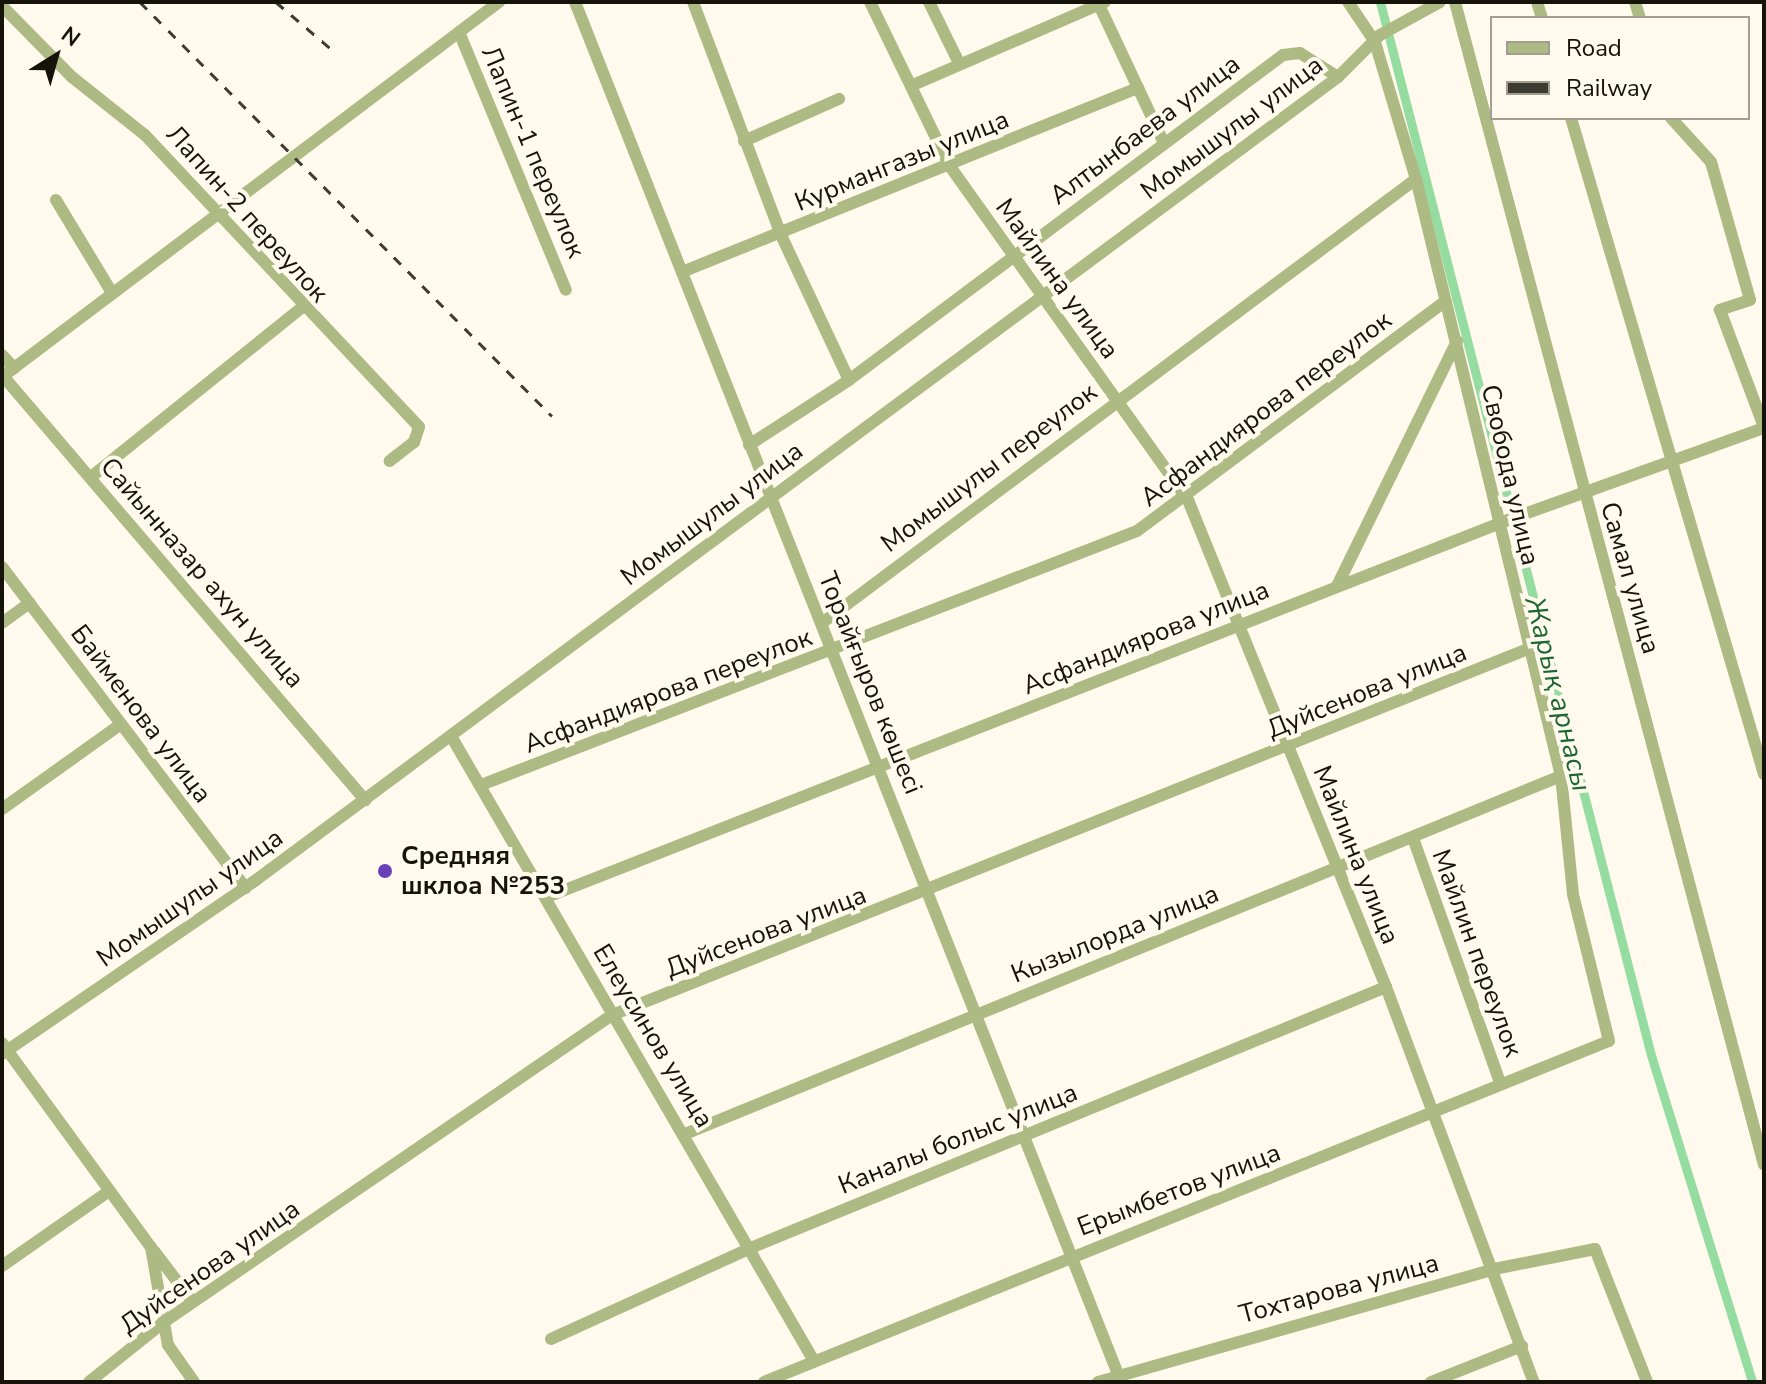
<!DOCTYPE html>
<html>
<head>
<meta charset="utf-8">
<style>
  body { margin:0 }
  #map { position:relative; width:1766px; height:1384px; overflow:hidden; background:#fffaed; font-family:"Nunito Sans",sans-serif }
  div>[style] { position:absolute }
  .canal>* { height:9px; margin:-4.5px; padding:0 4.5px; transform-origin:4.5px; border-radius:4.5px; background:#94dca0 }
  .minor>* { height:12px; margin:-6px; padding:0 6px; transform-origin:6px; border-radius:6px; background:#aeba83 }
  .rail>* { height:3px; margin-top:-1.5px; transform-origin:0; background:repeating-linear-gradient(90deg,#3e3b32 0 10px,transparent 0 20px) }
  .dots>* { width:22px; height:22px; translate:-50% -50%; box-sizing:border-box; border:4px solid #fffaed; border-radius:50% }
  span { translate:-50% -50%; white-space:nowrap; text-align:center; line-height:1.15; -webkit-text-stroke:8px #fffaed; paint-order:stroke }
  .street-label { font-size:26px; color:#16130b }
  .poi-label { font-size:26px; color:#16130b; font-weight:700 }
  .left { translate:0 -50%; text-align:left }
  .water-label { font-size:28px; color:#1c6731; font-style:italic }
  .frame { position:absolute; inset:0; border:4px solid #16130b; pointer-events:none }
  .legend { position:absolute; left:1490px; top:16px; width:260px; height:104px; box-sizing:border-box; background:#fffaed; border:2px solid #a29e93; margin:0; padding:10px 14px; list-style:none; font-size:24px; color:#16130b }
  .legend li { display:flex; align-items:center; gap:16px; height:40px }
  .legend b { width:40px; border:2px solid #a29e93 }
  .north { position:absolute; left:16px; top:16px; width:80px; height:80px; -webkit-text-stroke:6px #fffaed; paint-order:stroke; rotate:37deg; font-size:22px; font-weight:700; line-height:32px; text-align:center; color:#16130b }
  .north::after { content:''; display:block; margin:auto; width:28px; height:36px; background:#16130b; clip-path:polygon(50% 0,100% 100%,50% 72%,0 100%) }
</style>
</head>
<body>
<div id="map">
  <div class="canal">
    <i style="left:1380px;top:2px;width:1087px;rotate:75.57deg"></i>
    <i style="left:1651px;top:1055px;width:342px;rotate:72.8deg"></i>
  </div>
  <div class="minor">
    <i style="left:575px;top:2px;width:1484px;rotate:68.41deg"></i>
    <i style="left:693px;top:2px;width:249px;rotate:69.3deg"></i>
    <i style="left:781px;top:235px;width:160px;rotate:64.9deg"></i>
    <i style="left:870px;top:2px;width:181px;rotate:64.1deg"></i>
    <i style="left:949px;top:165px;width:412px;rotate:54.5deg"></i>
    <i style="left:1188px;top:500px;width:526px;rotate:67.87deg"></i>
    <i style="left:1386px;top:987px;width:422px;rotate:69.5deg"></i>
    <i style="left:929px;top:2px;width:68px;rotate:63.8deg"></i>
    <i style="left:1455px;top:2px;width:1203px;rotate:75.12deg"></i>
    <i style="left:1537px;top:2px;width:17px;rotate:73deg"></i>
    <i style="left:1635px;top:2px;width:17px;rotate:73deg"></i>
    <i style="left:1099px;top:5px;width:153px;rotate:64.8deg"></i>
    <i style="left:2px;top:6px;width:100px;rotate:45.4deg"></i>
    <i style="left:72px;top:77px;width:93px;rotate:38.5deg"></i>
    <i style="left:145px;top:135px;width:400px;rotate:46.8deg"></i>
    <i style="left:419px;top:427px;width:16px;rotate:108deg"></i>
    <i style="left:414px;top:442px;width:31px;rotate:142deg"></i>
    <i style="left:459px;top:32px;width:279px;rotate:67.5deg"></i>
    <i style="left:913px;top:85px;width:209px;rotate:-23.4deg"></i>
    <i style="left:1571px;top:118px;width:684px;rotate:73.61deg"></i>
    <i style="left:1671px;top:118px;width:59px;rotate:47.7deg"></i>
    <i style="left:1711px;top:162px;width:143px;rotate:74.2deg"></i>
    <i style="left:1750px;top:300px;width:32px;rotate:162deg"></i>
    <i style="left:1720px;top:310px;width:125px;rotate:69.4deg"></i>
    <i style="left:744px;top:141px;width:104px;rotate:-23.9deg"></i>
    <i style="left:56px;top:200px;width:109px;rotate:58.9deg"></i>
    <i style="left:682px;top:272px;width:492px;rotate:-22deg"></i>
    <i style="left:2px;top:355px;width:18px;rotate:47deg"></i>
    <i style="left:3px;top:376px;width:558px;rotate:49.51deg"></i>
    <i style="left:2px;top:377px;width:623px;rotate:-37.04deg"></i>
    <i style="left:749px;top:445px;width:119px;rotate:-33deg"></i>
    <i style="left:849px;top:380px;width:542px;rotate:-36.83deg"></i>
    <i style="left:1283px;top:55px;width:17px;rotate:-7deg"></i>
    <i style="left:1300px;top:53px;width:45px;rotate:32.3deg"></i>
    <i style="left:91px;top:477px;width:270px;rotate:-38.8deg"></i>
    <i style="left:2px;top:567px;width:403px;rotate:52.8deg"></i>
    <i style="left:1337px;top:586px;width:273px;rotate:-63.9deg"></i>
    <i style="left:2px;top:623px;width:34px;rotate:-36deg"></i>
    <i style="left:822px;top:623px;width:742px;rotate:-36.78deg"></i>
    <i style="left:451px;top:736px;width:723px;rotate:59.85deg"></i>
    <i style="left:481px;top:785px;width:703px;rotate:-21.17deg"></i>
    <i style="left:1137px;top:531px;width:385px;rotate:-36.7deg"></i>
    <i style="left:2px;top:809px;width:146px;rotate:-35.5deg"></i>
    <i style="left:1413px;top:838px;width:260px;rotate:70.4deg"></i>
    <i style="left:547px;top:897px;width:1032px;rotate:-21.42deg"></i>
    <i style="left:1508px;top:520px;width:272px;rotate:-19.8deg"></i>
    <i style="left:2px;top:1043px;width:253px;rotate:53.9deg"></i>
    <i style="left:151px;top:1247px;width:99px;rotate:80.2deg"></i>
    <i style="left:168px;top:1345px;width:45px;rotate:54.9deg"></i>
    <i style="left:2px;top:1054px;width:308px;rotate:-34.4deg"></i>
    <i style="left:256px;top:880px;width:1347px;rotate:-36.58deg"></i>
    <i style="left:1338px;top:77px;width:59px;rotate:-45deg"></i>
    <i style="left:1380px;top:35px;width:68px;rotate:-28.8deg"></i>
    <i style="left:685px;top:1134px;width:946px;rotate:-22.23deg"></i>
    <i style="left:154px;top:1251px;width:64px;rotate:52.6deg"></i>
    <i style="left:2px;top:1266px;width:131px;rotate:-35deg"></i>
    <i style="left:551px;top:1339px;width:222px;rotate:-24.5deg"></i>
    <i style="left:753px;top:1247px;width:684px;rotate:-22.33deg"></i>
    <i style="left:89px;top:1382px;width:96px;rotate:-38.7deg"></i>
    <i style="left:164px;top:1322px;width:543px;rotate:-34.42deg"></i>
    <i style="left:612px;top:1015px;width:986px;rotate:-21.78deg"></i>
    <i style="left:764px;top:1382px;width:911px;rotate:-21.98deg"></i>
    <i style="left:1609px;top:1041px;width:151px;rotate:-103.8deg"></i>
    <i style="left:1573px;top:894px;width:119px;rotate:-95.8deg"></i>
    <i style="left:1561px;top:776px;width:614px;rotate:-103.65deg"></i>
    <i style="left:1416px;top:179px;width:143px;rotate:-106.7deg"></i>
    <i style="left:1375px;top:42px;width:48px;rotate:-124deg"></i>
    <i style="left:1098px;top:1382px;width:412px;rotate:-15.9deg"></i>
    <i style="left:1494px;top:1269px;width:103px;rotate:-11.2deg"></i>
    <i style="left:1595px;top:1249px;width:143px;rotate:68.6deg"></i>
    <i style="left:1431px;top:1382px;width:98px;rotate:-21.6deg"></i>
  </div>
  <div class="rail">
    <i style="left:140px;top:2px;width:584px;rotate:45.14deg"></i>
    <i style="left:276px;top:2px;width:80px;rotate:40.4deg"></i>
  </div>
  <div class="dots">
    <i style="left:385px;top:871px;background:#6a40b8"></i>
  </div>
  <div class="street-label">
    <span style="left:1232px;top:128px;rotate:-37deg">Момышулы улица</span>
    <span style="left:1145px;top:130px;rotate:-37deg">Алтынбаева улица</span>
    <span style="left:533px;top:152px;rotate:67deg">Лапин-1 переулок</span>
    <span style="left:902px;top:161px;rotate:-22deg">Курмангазы улица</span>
    <span style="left:247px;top:214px;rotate:48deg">Лапин-2 переулок</span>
    <span style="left:1057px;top:279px;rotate:54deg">Майлина улица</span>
    <span style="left:1266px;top:409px;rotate:-37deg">Асфандиярова переулок</span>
    <span style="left:989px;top:468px;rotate:-37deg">Момышулы переулок</span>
    <span style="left:1510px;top:475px;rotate:77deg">Свобода улица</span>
    <span style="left:712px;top:514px;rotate:-37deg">Момышулы улица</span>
    <span style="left:202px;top:573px;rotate:49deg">Сайынназар ахун улица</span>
    <span style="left:1630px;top:578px;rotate:74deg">Самал улица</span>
    <span style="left:1146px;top:638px;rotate:-22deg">Асфандиярова улица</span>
    <span style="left:870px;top:683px;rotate:68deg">Торайғыров көшесі</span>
    <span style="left:668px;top:691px;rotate:-21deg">Асфандиярова переулок</span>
    <span style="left:1367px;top:691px;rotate:-22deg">Дуйсенова улица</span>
    <span style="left:141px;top:714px;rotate:53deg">Байменова улица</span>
    <span style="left:1356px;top:855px;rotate:68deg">Майлина улица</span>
    <span style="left:190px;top:898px;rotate:-35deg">Момышулы улица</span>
    <span style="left:766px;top:932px;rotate:-21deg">Дуйсенова улица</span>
    <span style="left:1115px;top:934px;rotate:-22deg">Кызылорда улица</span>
    <span style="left:1477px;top:953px;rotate:70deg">Майлин переулок</span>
    <span style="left:653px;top:1036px;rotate:59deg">Елеусинов улица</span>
    <span style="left:958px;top:1139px;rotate:-22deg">Каналы болыс улица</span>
    <span style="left:1179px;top:1190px;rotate:-21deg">Ерымбетов улица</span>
    <span style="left:210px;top:1267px;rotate:-35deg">Дуйсенова улица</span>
    <span style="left:1339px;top:1289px;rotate:-15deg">Тохтарова улица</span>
  </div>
  <div class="poi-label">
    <span class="left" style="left:401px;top:871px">Средняя<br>шклоа №253</span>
  </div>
  <div class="water-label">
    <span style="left:1558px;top:694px;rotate:76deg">Жарық арнасы</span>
  </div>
  <div class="frame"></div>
  <ul class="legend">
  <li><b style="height:10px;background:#aeba83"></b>Road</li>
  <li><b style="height:10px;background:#3e3b32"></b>Railway</li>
  </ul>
  <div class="north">N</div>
</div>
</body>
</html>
